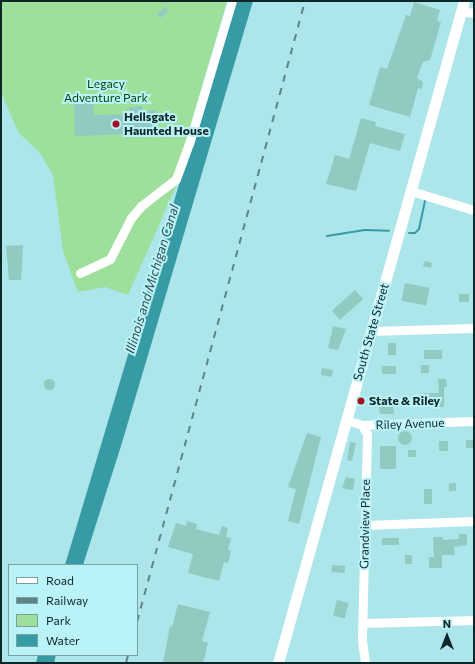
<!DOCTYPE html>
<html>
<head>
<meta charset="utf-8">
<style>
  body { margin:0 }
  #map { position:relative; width:475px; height:664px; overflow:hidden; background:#ace5ea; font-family:Commissioner,sans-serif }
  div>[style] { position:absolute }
  .green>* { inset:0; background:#9edf9b }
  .water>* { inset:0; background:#369ba4 }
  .stream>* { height:2px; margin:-1px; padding:0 1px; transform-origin:1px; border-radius:1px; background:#369ba4 }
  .building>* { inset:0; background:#92c9c0; transform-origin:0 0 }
  .round { border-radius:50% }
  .minor>* { height:9px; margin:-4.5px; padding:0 4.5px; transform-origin:4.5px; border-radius:4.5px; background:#fff }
  .major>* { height:11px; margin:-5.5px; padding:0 5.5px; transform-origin:5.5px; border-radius:5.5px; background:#fff }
  .rail>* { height:2px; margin-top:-1px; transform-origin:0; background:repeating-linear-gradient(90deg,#5d8589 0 7px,transparent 0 14px) }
  .dots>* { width:11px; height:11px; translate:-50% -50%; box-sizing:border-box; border:2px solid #b9f2f7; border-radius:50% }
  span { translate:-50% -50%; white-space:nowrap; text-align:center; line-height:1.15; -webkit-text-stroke:4px #b9f2f7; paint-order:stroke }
  .park-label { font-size:12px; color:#034506 }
  .poi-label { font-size:12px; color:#0f2628; font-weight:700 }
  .left { translate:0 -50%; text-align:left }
  .street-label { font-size:12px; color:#0f2628 }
  .water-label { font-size:13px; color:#304e51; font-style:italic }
  .frame { position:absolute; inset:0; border:2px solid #0f2628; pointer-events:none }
  .legend { position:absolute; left:8px; top:564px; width:130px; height:92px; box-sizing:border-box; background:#b9f2f7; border:1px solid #75a0a4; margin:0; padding:5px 7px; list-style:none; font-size:12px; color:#0f2628 }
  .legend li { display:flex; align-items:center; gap:8px; height:20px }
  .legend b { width:20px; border:1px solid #75a0a4 }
  .north { position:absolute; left:427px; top:616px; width:40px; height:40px; -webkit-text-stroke:3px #b9f2f7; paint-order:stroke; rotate:0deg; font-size:11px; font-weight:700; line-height:16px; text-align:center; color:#0f2628 }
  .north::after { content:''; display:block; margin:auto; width:14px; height:18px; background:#0f2628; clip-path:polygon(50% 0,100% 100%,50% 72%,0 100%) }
</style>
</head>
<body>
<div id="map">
  <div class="green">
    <i style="clip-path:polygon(1px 1px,227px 1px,181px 158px,178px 182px,128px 295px,105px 287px,78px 292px,63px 251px,53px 175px,40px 153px,18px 132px,2px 94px)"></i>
  </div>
  <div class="water">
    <i style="clip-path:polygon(234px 1px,253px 1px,121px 446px,83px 565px,65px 565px)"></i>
    <i style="clip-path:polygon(38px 655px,56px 655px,54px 663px,36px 663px)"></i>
  </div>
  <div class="stream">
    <i style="left:409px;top:233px;width:6px"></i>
    <i style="left:415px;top:233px;width:6px;rotate:-45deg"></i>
    <i style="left:419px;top:229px;width:29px;rotate:-78deg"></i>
    <i style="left:327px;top:236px;width:38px;rotate:-9deg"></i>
    <i style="left:365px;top:230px;width:24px;rotate:2deg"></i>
  </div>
  <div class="building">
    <i style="clip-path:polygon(414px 2px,440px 10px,437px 21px,441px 22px,430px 60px,423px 62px,417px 78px,423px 82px,422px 89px,418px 88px,410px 117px,369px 105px,380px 67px,387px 69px,406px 15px,410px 16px)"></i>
    <i style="clip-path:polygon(165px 7px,169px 11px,160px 18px,157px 14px)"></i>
    <i style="clip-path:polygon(93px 98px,94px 115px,130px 114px,129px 107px,142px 106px,142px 111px,156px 110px,157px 133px,75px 136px,74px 99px)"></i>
    <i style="clip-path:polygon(361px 118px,376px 122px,375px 126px,405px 134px,400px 151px,370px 143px,356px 191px,326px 184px,335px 155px,349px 159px)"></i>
    <i style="clip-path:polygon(23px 245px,21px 280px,9px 280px,6px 246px)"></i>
    <i style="clip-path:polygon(425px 261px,432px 263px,431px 268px,423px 266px)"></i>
    <i style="left:405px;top:283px;width:25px;height:18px;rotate:11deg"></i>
    <i style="left:355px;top:290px;width:12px;height:31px;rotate:48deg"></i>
    <i style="left:459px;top:294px;width:10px;height:8px"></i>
    <i style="clip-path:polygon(333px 326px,346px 329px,338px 350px,328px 348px)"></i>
    <i style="left:388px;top:343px;width:8px;height:12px"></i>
    <i style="left:424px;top:350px;width:18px;height:9px"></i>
    <i style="left:429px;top:365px;width:8px;height:8px;rotate:90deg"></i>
    <i style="left:382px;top:366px;width:14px;height:8px"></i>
    <i style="left:322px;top:368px;width:11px;height:7px;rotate:10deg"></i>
    <i class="round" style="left:43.5px;top:378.5px;width:11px;height:11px"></i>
    <i style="clip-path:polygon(438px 379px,446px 379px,447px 387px,444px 387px,444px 407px,424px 406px,424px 393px,439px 393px)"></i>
    <i style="clip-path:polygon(393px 404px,394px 414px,380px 414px,379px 405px)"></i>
    <i class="round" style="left:398px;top:431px;width:14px;height:14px"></i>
    <i style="clip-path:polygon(307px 433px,321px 437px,299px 524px,288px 521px,296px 489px,288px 487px)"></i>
    <i style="left:466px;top:440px;width:8px;height:8px"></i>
    <i style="left:439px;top:441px;width:9px;height:10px"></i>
    <i style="clip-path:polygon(350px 442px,356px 443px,352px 461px,347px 460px)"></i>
    <i style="left:380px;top:446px;width:16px;height:23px"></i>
    <i style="left:408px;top:450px;width:8px;height:7px"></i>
    <i style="clip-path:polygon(346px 477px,355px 479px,353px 490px,342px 488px)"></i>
    <i style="left:449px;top:483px;width:7px;height:8px"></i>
    <i style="left:432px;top:489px;width:15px;height:8px;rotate:90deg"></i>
    <i style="clip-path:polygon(187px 521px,197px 524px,196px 529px,219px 535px,222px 526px,228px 528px,226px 537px,231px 538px,228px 550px,231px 551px,228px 563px,224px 562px,219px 581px,188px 573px,193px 554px,168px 547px,176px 523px,186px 526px)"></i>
    <i style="clip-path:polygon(459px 534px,467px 534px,467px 545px,454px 547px,455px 555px,442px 555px,442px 568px,429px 568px,429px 557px,434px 557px,433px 537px,443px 537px,443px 540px,459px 539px)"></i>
    <i style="left:382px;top:538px;width:17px;height:7px"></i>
    <i style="left:405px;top:555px;width:7px;height:9px"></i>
    <i style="left:332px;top:565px;width:13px;height:7px;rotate:4deg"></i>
    <i style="left:337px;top:600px;width:12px;height:16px;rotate:14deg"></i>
    <i style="clip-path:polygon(178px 604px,210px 612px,202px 641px,208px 643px,203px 663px,163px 663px,170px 626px,172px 627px)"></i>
  </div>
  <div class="minor">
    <i style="left:461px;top:11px;width:13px;rotate:9deg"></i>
    <i style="left:411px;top:191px;width:66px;rotate:16.8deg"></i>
    <i style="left:80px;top:273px;width:33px;rotate:-25deg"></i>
    <i style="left:110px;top:259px;width:46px;rotate:-62.9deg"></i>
    <i style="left:131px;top:218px;width:16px;rotate:-50deg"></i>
    <i style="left:141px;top:206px;width:44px;rotate:-37.6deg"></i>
    <i style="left:176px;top:179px;width:37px;rotate:-70deg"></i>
    <i style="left:189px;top:144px;width:149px;rotate:-73.3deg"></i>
    <i style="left:371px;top:331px;width:103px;rotate:-1.7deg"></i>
    <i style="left:346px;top:420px;width:17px;rotate:17deg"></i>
    <i style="left:362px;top:425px;width:112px;rotate:-2deg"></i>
    <i style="left:362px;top:425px;width:10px;rotate:61deg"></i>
    <i style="left:367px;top:434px;width:207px;rotate:91.4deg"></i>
    <i style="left:362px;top:641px;width:22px;rotate:82deg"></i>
    <i style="left:364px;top:525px;width:110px;rotate:-2.1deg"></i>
    <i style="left:363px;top:623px;width:111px;rotate:-1.5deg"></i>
  </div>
  <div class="major">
    <i style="left:278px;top:663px;width:688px;rotate:-74.31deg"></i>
  </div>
  <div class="rail">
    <i style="left:137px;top:622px;width:643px;rotate:-74.86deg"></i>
    <i style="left:126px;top:663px;width:8px;rotate:-76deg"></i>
  </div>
  <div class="dots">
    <i style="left:116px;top:124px;background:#a50b21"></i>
    <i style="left:361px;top:401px;background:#a50b21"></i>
  </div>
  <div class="park-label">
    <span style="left:106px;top:91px">Legacy<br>Adventure Park</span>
  </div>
  <div class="poi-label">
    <span class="left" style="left:124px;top:124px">Hellsgate<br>Haunted House</span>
    <span class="left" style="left:369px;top:401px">State &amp; Riley</span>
  </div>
  <div class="street-label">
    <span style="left:371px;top:332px;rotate:-74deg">South State Street</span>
    <span style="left:410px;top:424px;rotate:-2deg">Riley Avenue</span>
    <span style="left:365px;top:524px;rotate:-89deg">Grandview Place</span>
  </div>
  <div class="water-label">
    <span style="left:152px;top:279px;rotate:-73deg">Illinois and Michigan Canal</span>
  </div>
  <div class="frame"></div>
  <ul class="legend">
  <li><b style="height:5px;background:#fff"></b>Road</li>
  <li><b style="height:5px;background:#5d8589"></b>Railway</li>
  <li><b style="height:11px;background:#9edf9b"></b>Park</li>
  <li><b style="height:11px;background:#369ba4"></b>Water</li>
  </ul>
  <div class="north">N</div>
</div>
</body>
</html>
